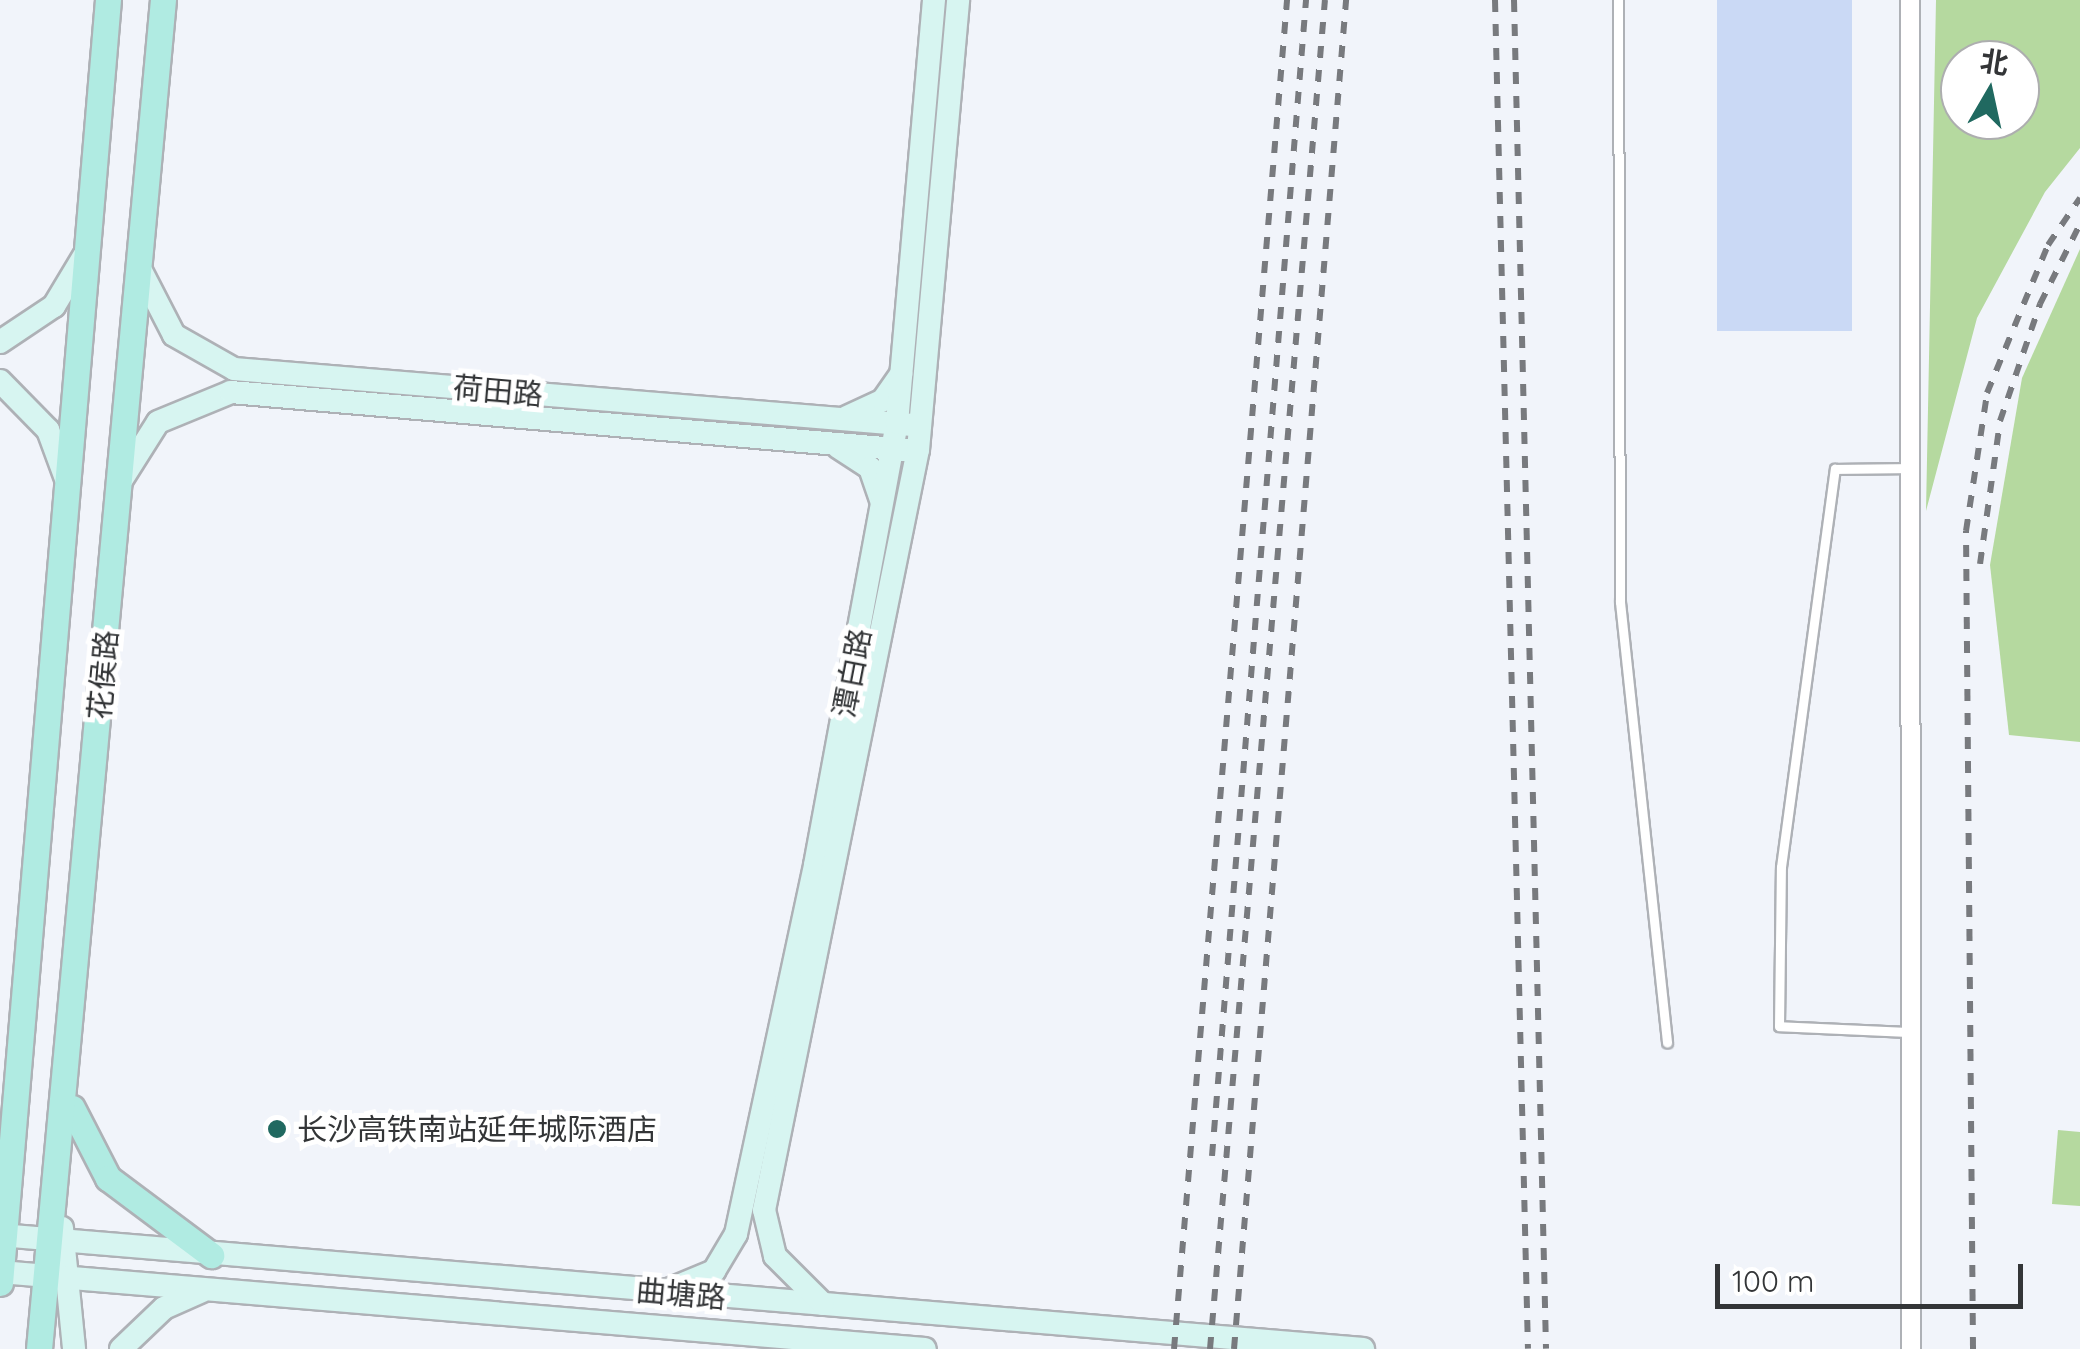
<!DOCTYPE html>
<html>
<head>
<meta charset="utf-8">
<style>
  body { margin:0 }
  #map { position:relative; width:2080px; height:1349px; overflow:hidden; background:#f1f4fa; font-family:Quicksand,"Noto Sans SC",sans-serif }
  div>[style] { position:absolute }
  .green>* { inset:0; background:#b5d99f }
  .building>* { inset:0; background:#cad9f5; transform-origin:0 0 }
  .roads { filter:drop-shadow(2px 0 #aeb1b6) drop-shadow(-2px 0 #aeb1b6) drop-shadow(0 2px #aeb1b6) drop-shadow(0 -2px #aeb1b6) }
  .lane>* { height:9px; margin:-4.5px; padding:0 4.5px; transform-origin:4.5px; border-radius:4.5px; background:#fff }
  .street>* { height:18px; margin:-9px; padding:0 9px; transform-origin:9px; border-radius:9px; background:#fff }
  .secondary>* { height:22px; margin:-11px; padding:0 11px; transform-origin:11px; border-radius:11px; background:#d7f5f1 }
  .primary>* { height:25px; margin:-12.5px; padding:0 12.5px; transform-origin:12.5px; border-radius:12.5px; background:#b0ebe2 }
  .rail>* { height:6px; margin-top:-3px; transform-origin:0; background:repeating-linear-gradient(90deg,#787a7e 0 12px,transparent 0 24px) }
  .dots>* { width:28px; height:28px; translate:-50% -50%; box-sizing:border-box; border:5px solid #fff; border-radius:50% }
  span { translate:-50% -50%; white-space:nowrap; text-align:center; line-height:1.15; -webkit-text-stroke:10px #fff; paint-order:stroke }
  .street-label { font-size:30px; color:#333537 }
  .poi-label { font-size:30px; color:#333537 }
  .left { translate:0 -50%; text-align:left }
  .north { position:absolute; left:1940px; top:40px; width:100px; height:100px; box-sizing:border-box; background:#fff; border:2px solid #adaeaf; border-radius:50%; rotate:9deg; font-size:28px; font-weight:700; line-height:40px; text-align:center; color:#333537 }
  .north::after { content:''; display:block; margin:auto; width:35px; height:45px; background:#206960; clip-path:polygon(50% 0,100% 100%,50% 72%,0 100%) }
  .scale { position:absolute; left:1715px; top:1264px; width:308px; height:45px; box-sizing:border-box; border:5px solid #333537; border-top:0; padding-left:12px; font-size:30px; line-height:35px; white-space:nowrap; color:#333537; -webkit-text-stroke:8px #fff; paint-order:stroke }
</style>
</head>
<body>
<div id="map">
  <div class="green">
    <i style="clip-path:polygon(evenodd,1936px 0,2080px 0,2080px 148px,2045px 192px,1977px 318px,1926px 511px,1936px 0,2020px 60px,2020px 120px,1960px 120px,1960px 60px,2020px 60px)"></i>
    <i style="clip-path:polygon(2080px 249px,2080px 742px,2009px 735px,1990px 565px,2022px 378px)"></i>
    <i style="clip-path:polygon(2058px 1130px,2080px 1132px,2080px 1206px,2052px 1204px)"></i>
  </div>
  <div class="building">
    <i style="left:1717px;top:0;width:135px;height:331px"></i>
  </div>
  <div class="roads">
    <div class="lane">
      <i style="left:1618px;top:0;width:602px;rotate:89.81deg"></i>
      <i style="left:1620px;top:602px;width:443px;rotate:83.9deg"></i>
      <i style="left:1909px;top:1032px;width:130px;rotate:-177.4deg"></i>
      <i style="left:1779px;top:1026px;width:159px;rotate:-89.3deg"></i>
      <i style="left:1781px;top:867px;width:402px;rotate:-82.3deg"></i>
      <i style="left:1835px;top:469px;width:77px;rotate:-0.7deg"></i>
    </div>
    <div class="street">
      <i style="left:1910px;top:0;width:1349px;rotate:89.96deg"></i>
    </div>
    <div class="secondary">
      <i style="left:139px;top:267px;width:76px;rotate:62.8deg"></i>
      <i style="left:174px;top:335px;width:69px;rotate:29.5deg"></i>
      <i style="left:234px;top:369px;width:681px;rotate:4.71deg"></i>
      <i style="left:0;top:342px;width:65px;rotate:-33.7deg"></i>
      <i style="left:54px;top:306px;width:58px;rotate:-59deg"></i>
      <i style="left:0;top:381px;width:69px;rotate:45.6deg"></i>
      <i style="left:48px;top:430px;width:52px;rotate:69.8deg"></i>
      <i style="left:847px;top:417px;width:40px;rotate:-25deg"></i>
      <i style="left:883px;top:400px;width:32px;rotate:-55deg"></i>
      <i style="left:838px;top:447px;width:38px;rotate:33deg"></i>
      <i style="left:870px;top:468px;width:34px;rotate:71deg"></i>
      <i style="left:122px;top:479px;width:67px;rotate:-57.7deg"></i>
      <i style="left:158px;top:422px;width:79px;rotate:-22.3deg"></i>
      <i style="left:231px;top:392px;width:679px;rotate:4.9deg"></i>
      <i style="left:62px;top:1228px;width:122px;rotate:84.3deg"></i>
      <i style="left:0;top:1235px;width:1368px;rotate:4.78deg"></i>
      <i style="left:0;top:1272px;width:928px;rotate:4.76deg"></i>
      <i style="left:671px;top:1289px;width:47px;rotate:-22.7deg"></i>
      <i style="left:714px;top:1271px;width:43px;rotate:-59.3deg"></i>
      <i style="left:736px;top:1234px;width:377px;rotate:-77.9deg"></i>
      <i style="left:815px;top:865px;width:450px;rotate:-79.5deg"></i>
      <i style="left:897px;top:423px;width:425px;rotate:-85deg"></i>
      <i style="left:823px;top:1304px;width:68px;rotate:-135deg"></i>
      <i style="left:775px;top:1256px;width:47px;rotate:-103.4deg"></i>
      <i style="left:764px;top:1210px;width:775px;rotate:-78.55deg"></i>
      <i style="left:918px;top:450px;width:452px;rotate:-84.9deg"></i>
      <i style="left:121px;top:1349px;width:59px;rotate:-43.6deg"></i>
      <i style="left:164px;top:1308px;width:42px;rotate:-24.1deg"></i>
    </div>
    <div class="primary">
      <i style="left:72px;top:1108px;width:79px;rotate:62.8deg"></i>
      <i style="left:108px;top:1178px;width:129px;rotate:36.8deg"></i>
      <i style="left:0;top:1283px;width:1288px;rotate:-85.19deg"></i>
      <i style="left:39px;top:1349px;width:1355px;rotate:-84.75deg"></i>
    </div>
  </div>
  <div class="rail">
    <i style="left:1495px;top:0;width:1349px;rotate:88.6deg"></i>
    <i style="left:1514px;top:0;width:1349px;rotate:88.64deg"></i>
    <i style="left:1980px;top:564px;width:144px;rotate:-82deg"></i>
    <i style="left:2000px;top:421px;width:124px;rotate:-71.1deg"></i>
    <i style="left:2040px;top:304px;width:89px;rotate:-63.4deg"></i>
    <i style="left:1212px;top:1156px;width:1160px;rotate:-85.35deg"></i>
    <i style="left:1174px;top:1349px;width:1354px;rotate:-85.21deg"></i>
    <i style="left:1210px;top:1349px;width:1354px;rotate:-85.13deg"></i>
    <i style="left:1234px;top:1349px;width:1354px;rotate:-85.25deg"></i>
    <i style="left:1973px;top:1349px;width:818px;rotate:-90.49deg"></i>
    <i style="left:1966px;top:531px;width:140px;rotate:-81.3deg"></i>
    <i style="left:1987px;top:393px;width:160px;rotate:-67.6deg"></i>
    <i style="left:2048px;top:245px;width:57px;rotate:-55.8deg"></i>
  </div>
  <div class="dots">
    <i style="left:277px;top:1129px;background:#206960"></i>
  </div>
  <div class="street-label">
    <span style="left:498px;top:391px;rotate:5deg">荷田路</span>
    <span style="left:852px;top:673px;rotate:-79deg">潭白路</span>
    <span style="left:103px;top:675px;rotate:-85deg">花侯路</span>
    <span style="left:681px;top:1294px;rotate:5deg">曲塘路</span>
  </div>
  <div class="poi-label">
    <span class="left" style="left:297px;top:1129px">长沙高铁南站延年城际酒店</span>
  </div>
  <div class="north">北</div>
  <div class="scale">100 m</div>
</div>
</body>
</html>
